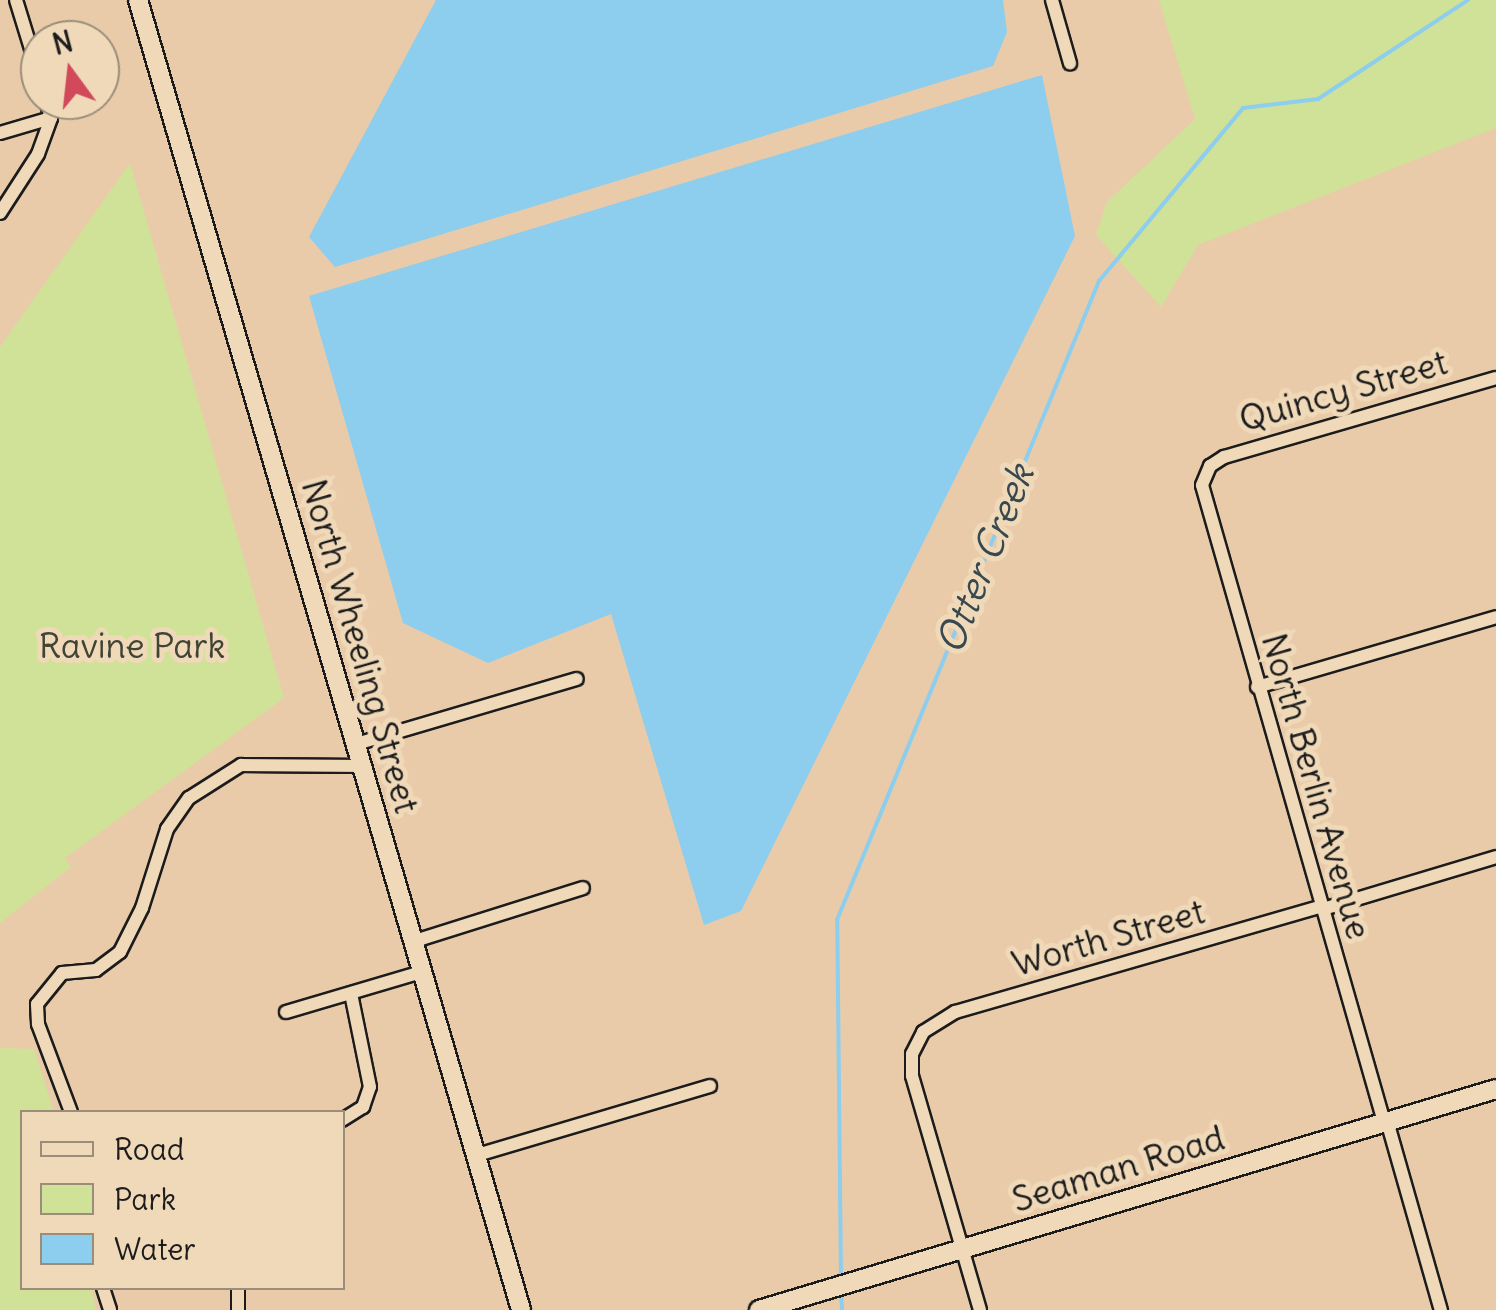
<!DOCTYPE html>
<html>
<head>
<meta charset="utf-8">
<style>
  body { margin:0 }
  #map { position:relative; width:1496px; height:1310px; overflow:hidden; background:#e9cbaa; font-family:Delius,sans-serif }
  div>[style] { position:absolute }
  .green>* { inset:0; background:#d0e297 }
  .water>* { inset:0; background:#8dcdee }
  .stream>* { height:4px; margin:-2px; padding:0 2px; transform-origin:2px; border-radius:2px; background:#8dcdee }
  .roads { filter:drop-shadow(2px 0 #1c1c1c) drop-shadow(-2px 0 #1c1c1c) drop-shadow(0 2px #1c1c1c) drop-shadow(0 -2px #1c1c1c) }
  .street>* { height:12px; margin:-6px; padding:0 6px; transform-origin:6px; border-radius:6px; background:#f0d9b8 }
  .secondary>* { height:18px; margin:-9px; padding:0 9px; transform-origin:9px; border-radius:9px; background:#f0d9b8 }
  span { translate:-50% -50%; white-space:nowrap; text-align:center; line-height:1.15; -webkit-text-stroke:10px #f0d9b8; paint-order:stroke }
  .street-label { font-size:35px; color:#1c1c1c }
  .park-label { font-size:35px; color:#404435 }
  .water-label { font-size:38px; color:#384850; font-style:italic }
  .legend { position:absolute; left:20px; top:1110px; width:325px; height:180px; box-sizing:border-box; background:#f0d9b8; border:2px solid #9b8d7a; margin:0; padding:12px 18px; list-style:none; font-size:30px; color:#1c1c1c }
  .legend li { display:flex; align-items:center; gap:20px; height:50px }
  .legend b { width:50px; border:2px solid #9b8d7a }
  .north { position:absolute; left:20px; top:20px; width:100px; height:100px; box-sizing:border-box; background:#f0d9b8; border:2px solid #9b8d7a; border-radius:50%; rotate:345deg; font-size:28px; font-weight:700; line-height:40px; text-align:center; color:#1c1c1c }
  .north::after { content:''; display:block; margin:auto; width:35px; height:45px; background:#d1495b; clip-path:polygon(50% 0,100% 100%,50% 72%,0 100%) }
</style>
</head>
<body>
<div id="map">
  <div class="green">
    <i style="clip-path:polygon(1159px 0,1496px 0,1496px 128px,1198px 245px,1161px 307px,1096px 235px,1107px 202px,1195px 119px)"></i>
    <i style="clip-path:polygon(130px 163px,284px 698px,65px 858px,71px 867px,0 923px,0 347px)"></i>
    <i style="clip-path:polygon(0 1048px,34px 1049px,54px 1112px,22px 1112px,22px 1288px,91px 1288px,96px 1310px,0 1310px)"></i>
  </div>
  <div class="water">
    <i style="clip-path:polygon(436px 0,1003px 0,1007px 32px,993px 66px,335px 267px,309px 237px)"></i>
    <i style="clip-path:polygon(1042px 75px,1075px 236px,741px 911px,704px 925px,611px 614px,488px 663px,403px 623px,309px 296px)"></i>
  </div>
  <div class="stream">
    <i style="left:841px;top:1280px;width:360px;rotate:-90.6deg"></i>
    <i style="left:837px;top:920px;width:691px;rotate:-67.71deg"></i>
    <i style="left:1099px;top:281px;width:225px;rotate:-50.2deg"></i>
    <i style="left:1243px;top:108px;width:76px;rotate:-6.8deg"></i>
    <i style="left:1318px;top:99px;width:180px;rotate:-33.4deg"></i>
    <i style="left:841px;top:1290px;width:20px;rotate:87deg"></i>
  </div>
  <div class="roads">
    <div class="street">
      <i style="left:16px;top:0;width:82px;rotate:72.9deg"></i>
      <i style="left:1052px;top:0;width:66px;rotate:74.1deg"></i>
      <i style="left:0;top:133px;width:53px;rotate:-16.4deg"></i>
      <i style="left:0;top:213px;width:70px;rotate:-57.2deg"></i>
      <i style="left:38px;top:154px;width:38px;rotate:-70deg"></i>
      <i style="left:51px;top:118px;width:19px;rotate:-106deg"></i>
      <i style="left:1257px;top:687px;width:249px;rotate:-16.3deg"></i>
      <i style="left:356px;top:744px;width:230px;rotate:-16.4deg"></i>
      <i style="left:1323px;top:909px;width:181px;rotate:-16.7deg"></i>
      <i style="left:415px;top:941px;width:176px;rotate:-17.5deg"></i>
      <i style="left:286px;top:1012px;width:144px;rotate:-16.5deg"></i>
      <i style="left:71px;top:1112px;width:94px;rotate:-110.6deg"></i>
      <i style="left:38px;top:1024px;width:20px;rotate:-93deg"></i>
      <i style="left:37px;top:1004px;width:40px;rotate:-51deg"></i>
      <i style="left:62px;top:973px;width:34px;rotate:-5deg"></i>
      <i style="left:96px;top:970px;width:30px;rotate:-37deg"></i>
      <i style="left:120px;top:952px;width:49px;rotate:-63.4deg"></i>
      <i style="left:142px;top:908px;width:83px;rotate:-72.4deg"></i>
      <i style="left:167px;top:829px;width:38px;rotate:-55deg"></i>
      <i style="left:189px;top:798px;width:62px;rotate:-32.4deg"></i>
      <i style="left:241px;top:765px;width:121px;rotate:0.5deg"></i>
      <i style="left:342px;top:1120px;width:25px;rotate:-32deg"></i>
      <i style="left:363px;top:1107px;width:21px;rotate:-71deg"></i>
      <i style="left:370px;top:1087px;width:95px;rotate:-101.5deg"></i>
      <i style="left:1387px;top:1121px;width:197px;rotate:74.1deg"></i>
      <i style="left:1384px;top:1122px;width:662px;rotate:-105.95deg"></i>
      <i style="left:1202px;top:485px;width:21px;rotate:-67deg"></i>
      <i style="left:1210px;top:466px;width:17px;rotate:-33deg"></i>
      <i style="left:1224px;top:457px;width:283px;rotate:-16.2deg"></i>
      <i style="left:477px;top:1155px;width:243px;rotate:-16.5deg"></i>
      <i style="left:103px;top:1288px;width:23px;rotate:72deg"></i>
      <i style="left:238px;top:1310px;width:22px;rotate:-90deg"></i>
      <i style="left:980px;top:1310px;width:244px;rotate:-106.2deg"></i>
      <i style="left:912px;top:1076px;width:22px;rotate:-90deg"></i>
      <i style="left:912px;top:1054px;width:25px;rotate:-63deg"></i>
      <i style="left:923px;top:1032px;width:38px;rotate:-32deg"></i>
      <i style="left:955px;top:1012px;width:382px;rotate:-16.1deg"></i>
    </div>
    <div class="secondary">
      <i style="left:138px;top:0;width:1365px;rotate:73.7deg"></i>
      <i style="left:759px;top:1310px;width:769px;rotate:-16.69deg"></i>
    </div>
  </div>
  <div class="street-label">
    <span style="left:1343px;top:390px;rotate:-16deg">Quincy Street</span>
    <span style="left:361px;top:646px;rotate:74deg">North Wheeling Street</span>
    <span style="left:1317px;top:786px;rotate:74deg">North Berlin Avenue</span>
    <span style="left:1108px;top:937px;rotate:-16deg">Worth Street</span>
    <span style="left:1118px;top:1168px;rotate:-17deg">Seaman Road</span>
  </div>
  <div class="park-label">
    <span style="left:132px;top:645px">Ravine Park</span>
  </div>
  <div class="water-label">
    <span style="left:985px;top:559px;rotate:-68deg">Otter Creek</span>
  </div>
  <ul class="legend">
  <li><b style="height:12px;background:#f0d9b8"></b>Road</li>
  <li><b style="height:28px;background:#d0e297"></b>Park</li>
  <li><b style="height:28px;background:#8dcdee"></b>Water</li>
  </ul>
  <div class="north">N</div>
</div>
</body>
</html>
